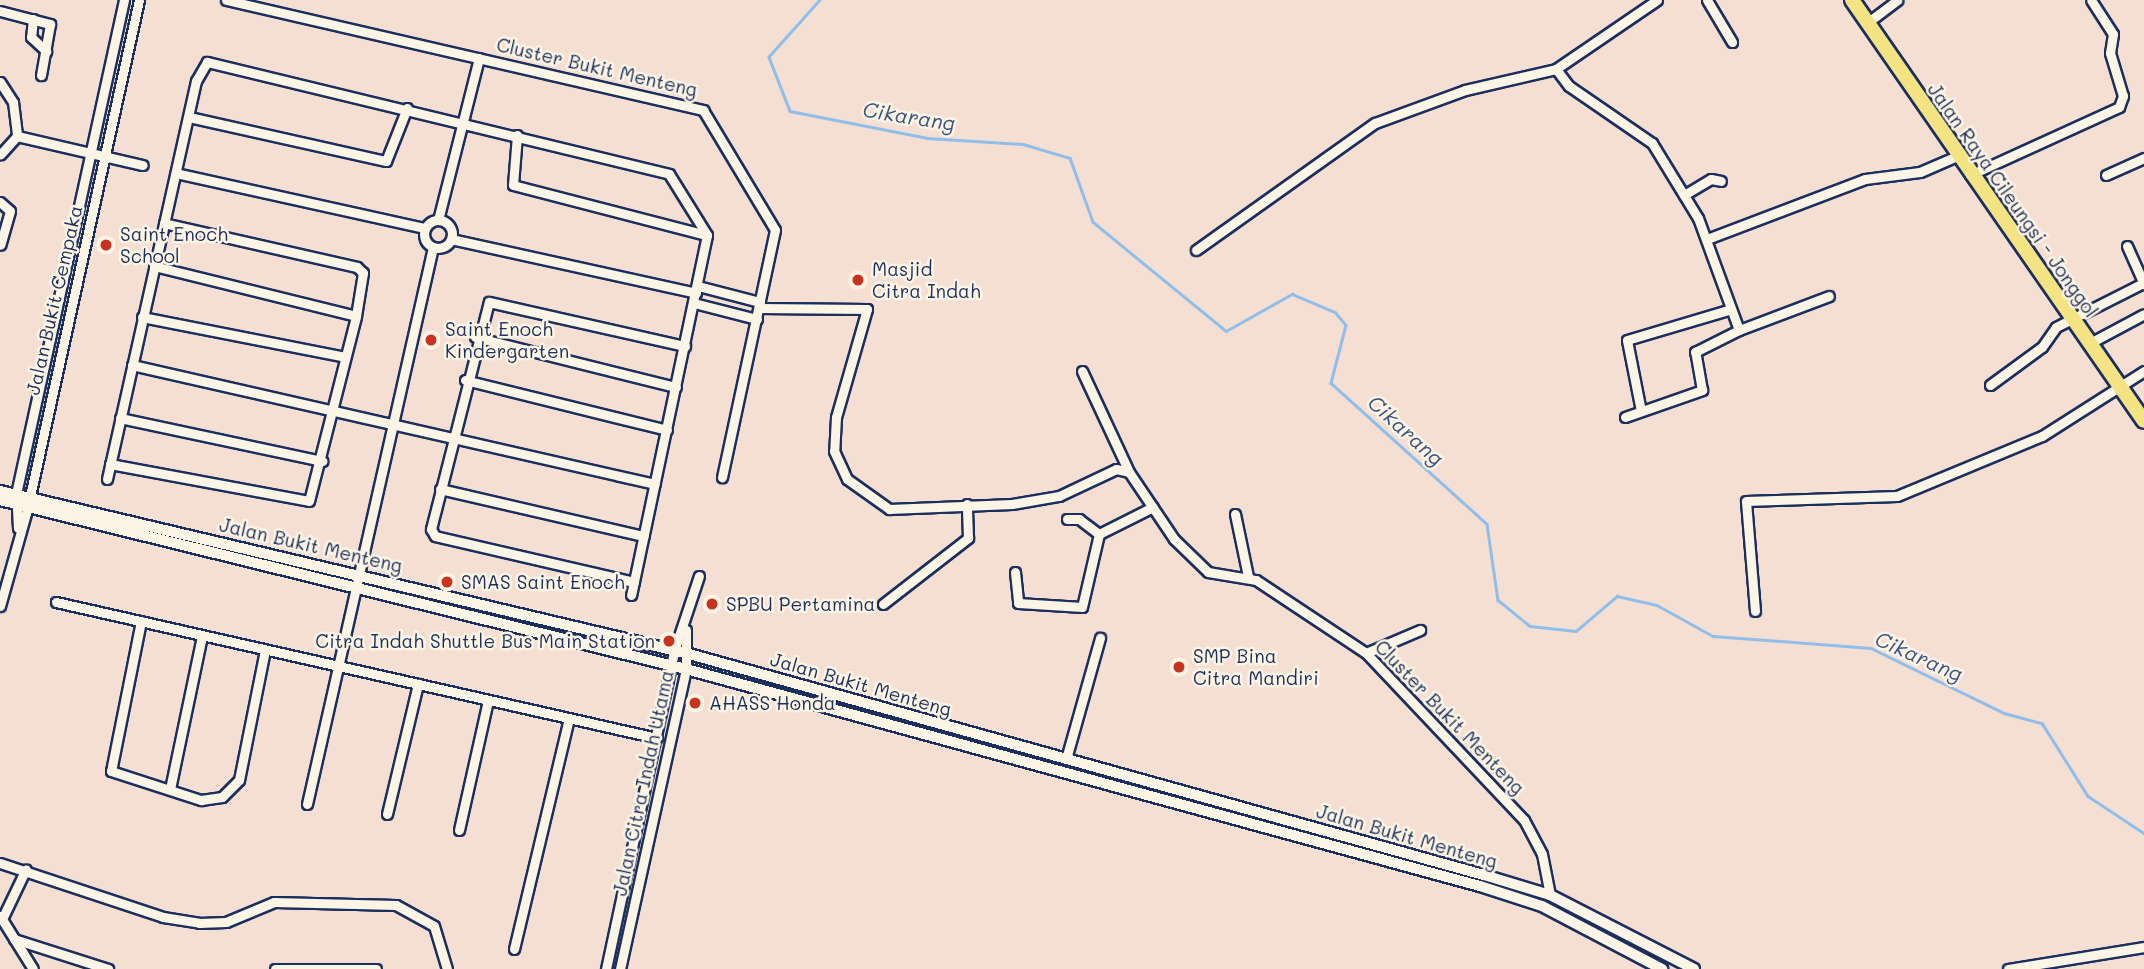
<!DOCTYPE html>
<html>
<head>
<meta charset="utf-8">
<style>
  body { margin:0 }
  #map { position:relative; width:2144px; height:969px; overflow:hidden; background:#f5dfd2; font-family:Mali,sans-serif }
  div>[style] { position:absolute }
  .stream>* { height:2.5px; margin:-1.25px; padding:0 1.25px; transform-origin:1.25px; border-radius:1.25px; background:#90beea }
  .roads { filter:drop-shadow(2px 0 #1b2f5e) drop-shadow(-2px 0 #1b2f5e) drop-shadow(0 2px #1b2f5e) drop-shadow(0 -2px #1b2f5e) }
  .minor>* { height:9px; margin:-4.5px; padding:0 4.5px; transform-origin:4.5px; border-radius:4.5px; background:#fcf5e5 }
  .minor>.ring { margin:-4.5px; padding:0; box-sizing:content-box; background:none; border:9px solid #fcf5e5; border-radius:50% }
  .tertiary>* { height:10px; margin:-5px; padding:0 5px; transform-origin:5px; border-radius:5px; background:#fcf5e5 }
  .primary>* { height:14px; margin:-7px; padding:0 7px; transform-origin:7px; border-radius:7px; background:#f4e382 }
  .dots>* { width:19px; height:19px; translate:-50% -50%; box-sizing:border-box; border:4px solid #fcf5e5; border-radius:50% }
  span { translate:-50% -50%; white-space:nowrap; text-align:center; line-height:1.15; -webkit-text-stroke:5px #fcf5e5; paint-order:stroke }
  .street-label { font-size:19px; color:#1b2f5e }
  .poi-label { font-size:19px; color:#1b2f5e }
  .left { translate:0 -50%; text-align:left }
  .right { translate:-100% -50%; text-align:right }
  .water-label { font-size:21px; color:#385381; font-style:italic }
</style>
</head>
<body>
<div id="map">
  <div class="stream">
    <i style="left:820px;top:0;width:76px;rotate:131.8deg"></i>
    <i style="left:769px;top:57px;width:58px;rotate:68.7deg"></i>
    <i style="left:790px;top:111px;width:140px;rotate:11.1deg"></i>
    <i style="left:927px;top:138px;width:96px;rotate:3.6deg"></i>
    <i style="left:1023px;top:144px;width:49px;rotate:16.6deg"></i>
    <i style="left:1070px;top:158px;width:68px;rotate:70.2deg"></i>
    <i style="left:1093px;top:222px;width:172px;rotate:39.3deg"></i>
    <i style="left:1226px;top:331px;width:76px;rotate:-29.3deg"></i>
    <i style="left:1292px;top:294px;width:47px;rotate:22.7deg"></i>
    <i style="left:1335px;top:312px;width:17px;rotate:50deg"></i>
    <i style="left:1346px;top:325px;width:60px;rotate:104.5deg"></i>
    <i style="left:1331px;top:383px;width:210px;rotate:42.1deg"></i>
    <i style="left:1487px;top:524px;width:77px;rotate:81.8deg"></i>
    <i style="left:1498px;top:600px;width:41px;rotate:39.1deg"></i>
    <i style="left:1530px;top:626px;width:46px;rotate:6.2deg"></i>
    <i style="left:1576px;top:631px;width:54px;rotate:-40.5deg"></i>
    <i style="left:1617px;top:596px;width:41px;rotate:12.7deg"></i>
    <i style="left:1657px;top:605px;width:64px;rotate:29deg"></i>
    <i style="left:1713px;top:636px;width:158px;rotate:4.3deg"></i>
    <i style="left:1871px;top:648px;width:148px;rotate:26deg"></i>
    <i style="left:2004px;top:713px;width:39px;rotate:15deg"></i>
    <i style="left:2042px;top:723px;width:86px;rotate:57.8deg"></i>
    <i style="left:2088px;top:796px;width:67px;rotate:33.5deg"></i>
  </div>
  <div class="roads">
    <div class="minor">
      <i style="left:226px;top:0;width:490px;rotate:13deg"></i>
      <i style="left:703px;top:110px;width:140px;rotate:59deg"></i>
      <i style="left:775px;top:230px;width:253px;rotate:102.1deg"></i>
      <i style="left:1657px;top:0;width:122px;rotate:145.7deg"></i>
      <i style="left:1556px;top:69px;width:21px;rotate:53deg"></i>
      <i style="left:1569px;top:86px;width:101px;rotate:34.5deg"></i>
      <i style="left:1652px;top:143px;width:88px;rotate:58.5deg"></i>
      <i style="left:1698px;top:218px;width:119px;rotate:69.9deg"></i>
      <i style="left:1739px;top:330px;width:96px;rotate:-20.7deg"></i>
      <i style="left:1707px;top:0;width:49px;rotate:59.2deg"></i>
      <i style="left:0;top:11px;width:52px;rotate:14.6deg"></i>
      <i style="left:50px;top:24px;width:52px;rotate:100deg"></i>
      <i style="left:33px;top:19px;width:18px;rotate:96deg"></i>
      <i style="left:31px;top:37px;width:21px;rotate:43deg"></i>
      <i style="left:1867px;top:23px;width:38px;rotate:-37deg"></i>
      <i style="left:0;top:82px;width:24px;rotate:57deg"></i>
      <i style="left:13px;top:102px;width:34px;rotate:83deg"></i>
      <i style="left:17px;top:136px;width:25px;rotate:132deg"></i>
      <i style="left:189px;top:117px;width:202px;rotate:12.6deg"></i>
      <i style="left:386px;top:161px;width:57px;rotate:-68.4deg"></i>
      <i style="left:517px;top:135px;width:50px;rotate:94.6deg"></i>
      <i style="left:513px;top:185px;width:200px;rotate:14.5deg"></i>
      <i style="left:17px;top:136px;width:129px;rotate:13deg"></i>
      <i style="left:176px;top:173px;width:255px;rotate:12.5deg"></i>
      <i style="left:1970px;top:175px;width:164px;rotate:-24.5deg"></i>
      <i style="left:2119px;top:107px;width:12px;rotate:-70deg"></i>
      <i style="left:2123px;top:96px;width:45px;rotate:-106.8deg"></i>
      <i style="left:2110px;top:53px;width:19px;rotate:-81deg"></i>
      <i style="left:2113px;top:34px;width:40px;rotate:-122.9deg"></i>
      <i style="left:2106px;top:175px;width:42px;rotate:-24.1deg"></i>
      <i style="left:1684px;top:195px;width:31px;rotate:-31deg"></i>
      <i style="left:1711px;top:179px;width:10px;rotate:11deg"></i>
      <i style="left:0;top:202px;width:13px;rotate:42deg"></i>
      <i style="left:10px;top:211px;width:35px;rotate:106deg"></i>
      <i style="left:438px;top:220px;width:167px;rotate:-75.8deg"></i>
      <i class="ring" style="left:424px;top:220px;width:19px;height:19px"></i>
      <i style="left:451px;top:239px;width:251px;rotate:12.4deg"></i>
      <i style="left:1707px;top:239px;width:169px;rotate:-20.8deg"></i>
      <i style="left:1865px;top:179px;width:55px;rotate:-7.3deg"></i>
      <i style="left:1920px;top:172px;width:40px;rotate:-23.4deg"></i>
      <i style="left:2127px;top:246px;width:42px;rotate:65.9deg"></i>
      <i style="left:1196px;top:250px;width:219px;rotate:-35.4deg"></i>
      <i style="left:1375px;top:123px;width:96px;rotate:-20.1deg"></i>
      <i style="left:1465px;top:90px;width:93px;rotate:-13deg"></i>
      <i style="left:154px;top:266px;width:208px;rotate:13.9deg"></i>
      <i style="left:698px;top:286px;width:64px;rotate:14.5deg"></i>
      <i style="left:694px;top:303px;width:65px;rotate:14.3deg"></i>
      <i style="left:759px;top:308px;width:108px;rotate:0.5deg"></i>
      <i style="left:867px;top:309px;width:112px;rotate:106deg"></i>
      <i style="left:836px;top:417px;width:34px;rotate:93deg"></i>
      <i style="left:834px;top:451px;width:31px;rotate:65deg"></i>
      <i style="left:847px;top:479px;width:52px;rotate:35.5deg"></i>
      <i style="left:889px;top:509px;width:123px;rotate:-2.3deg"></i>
      <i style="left:1012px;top:504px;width:48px;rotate:-9.7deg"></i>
      <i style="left:1059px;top:496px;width:63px;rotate:-25.3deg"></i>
      <i style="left:1116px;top:469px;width:13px;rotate:13deg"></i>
      <i style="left:1129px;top:472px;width:81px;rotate:56.1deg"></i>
      <i style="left:1174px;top:539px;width:47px;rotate:44.1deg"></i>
      <i style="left:1208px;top:572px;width:49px;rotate:9.5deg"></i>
      <i style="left:1256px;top:580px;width:132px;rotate:33.6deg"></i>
      <i style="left:1366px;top:653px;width:230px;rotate:46.6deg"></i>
      <i style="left:1524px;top:820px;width:38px;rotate:62deg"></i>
      <i style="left:1542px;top:854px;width:42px;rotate:79deg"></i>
      <i style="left:142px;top:317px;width:207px;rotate:11.1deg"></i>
      <i style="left:475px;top:337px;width:207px;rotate:14deg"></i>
      <i style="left:2090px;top:343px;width:61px;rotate:-28.2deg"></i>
      <i style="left:132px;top:365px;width:536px;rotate:12.82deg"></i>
      <i style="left:1082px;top:371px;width:111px;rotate:65deg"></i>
      <i style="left:465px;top:380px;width:208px;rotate:13.9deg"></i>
      <i style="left:1990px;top:385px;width:64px;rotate:-36.2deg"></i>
      <i style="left:2042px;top:347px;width:24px;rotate:-55deg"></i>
      <i style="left:2056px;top:327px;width:97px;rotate:-26.8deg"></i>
      <i style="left:1641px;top:411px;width:72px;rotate:-101.2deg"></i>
      <i style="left:1627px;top:340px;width:105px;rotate:-16.5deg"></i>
      <i style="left:1625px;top:417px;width:82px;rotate:-19.3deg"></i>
      <i style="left:1702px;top:390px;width:39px;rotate:-100deg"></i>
      <i style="left:1695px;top:352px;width:49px;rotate:-26.6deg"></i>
      <i style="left:120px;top:418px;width:207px;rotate:12deg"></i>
      <i style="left:110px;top:464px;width:202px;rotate:10.5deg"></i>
      <i style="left:309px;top:501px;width:191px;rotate:-75.7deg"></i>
      <i style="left:356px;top:316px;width:44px;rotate:-80.8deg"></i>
      <i style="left:363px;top:273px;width:8px;rotate:-135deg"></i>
      <i style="left:357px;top:267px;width:198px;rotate:-167.2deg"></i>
      <i style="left:107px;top:479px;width:408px;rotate:-77.4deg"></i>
      <i style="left:196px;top:81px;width:22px;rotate:-60deg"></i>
      <i style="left:207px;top:62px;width:475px;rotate:13.6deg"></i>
      <i style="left:669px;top:174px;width:72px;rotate:58.1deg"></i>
      <i style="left:707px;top:235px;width:368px;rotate:101.9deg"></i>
      <i style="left:440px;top:489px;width:209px;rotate:13deg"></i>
      <i style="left:1235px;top:514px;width:63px;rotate:78.2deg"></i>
      <i style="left:1067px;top:519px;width:12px"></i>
      <i style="left:1079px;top:519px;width:25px;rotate:37deg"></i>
      <i style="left:1099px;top:534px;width:60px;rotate:-26.6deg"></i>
      <i style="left:18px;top:528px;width:34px;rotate:-93deg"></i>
      <i style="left:16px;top:494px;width:506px;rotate:-77.67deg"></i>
      <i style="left:1015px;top:572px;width:31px;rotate:84deg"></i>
      <i style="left:1018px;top:603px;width:64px;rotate:3.6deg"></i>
      <i style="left:1082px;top:607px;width:75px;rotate:-76.9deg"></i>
      <i style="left:634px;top:582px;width:204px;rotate:-167deg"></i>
      <i style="left:435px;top:536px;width:8px;rotate:-120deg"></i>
      <i style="left:431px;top:529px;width:234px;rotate:-75.7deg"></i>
      <i style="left:489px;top:302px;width:201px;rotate:12.7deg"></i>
      <i style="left:56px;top:602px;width:616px;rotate:12.75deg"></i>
      <i style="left:883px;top:604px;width:108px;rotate:-37.8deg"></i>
      <i style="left:968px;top:538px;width:34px;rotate:-92deg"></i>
      <i style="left:0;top:606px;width:100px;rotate:-74.3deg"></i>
      <i style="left:27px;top:510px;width:522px;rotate:-77.61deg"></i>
      <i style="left:1755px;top:611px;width:110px;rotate:-94.7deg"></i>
      <i style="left:1746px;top:501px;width:151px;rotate:-1.9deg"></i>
      <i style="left:1897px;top:496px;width:157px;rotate:-22.5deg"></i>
      <i style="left:2042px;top:436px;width:121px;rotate:-32.5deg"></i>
      <i style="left:141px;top:621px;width:153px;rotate:101.3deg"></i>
      <i style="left:111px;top:771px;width:95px;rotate:17.9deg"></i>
      <i style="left:201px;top:800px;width:21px;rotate:-8deg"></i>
      <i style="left:222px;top:797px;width:24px;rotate:-45deg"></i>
      <i style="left:239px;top:780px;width:133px;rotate:-78.7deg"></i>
      <i style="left:1366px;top:653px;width:59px;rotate:-23.1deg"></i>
      <i style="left:1066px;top:759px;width:126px;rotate:-74.3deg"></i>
      <i style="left:170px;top:789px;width:156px;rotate:-78.2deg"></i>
      <i style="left:307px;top:804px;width:571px;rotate:-77.25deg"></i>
      <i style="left:387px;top:814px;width:134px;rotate:-76.6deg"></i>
      <i style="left:459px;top:830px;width:133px;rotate:-77.4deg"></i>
      <i style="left:0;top:863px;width:172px;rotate:18.3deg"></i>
      <i style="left:163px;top:917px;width:36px;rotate:9deg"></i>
      <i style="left:199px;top:923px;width:27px;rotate:-2deg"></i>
      <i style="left:226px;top:922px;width:52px;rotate:-22.6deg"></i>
      <i style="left:274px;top:902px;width:122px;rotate:1.4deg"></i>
      <i style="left:396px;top:905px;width:43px;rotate:28.9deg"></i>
      <i style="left:434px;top:926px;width:45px;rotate:73.2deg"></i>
      <i style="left:0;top:916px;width:62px;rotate:58.1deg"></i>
      <i style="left:2px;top:919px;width:55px;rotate:-64.4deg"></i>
      <i style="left:14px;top:939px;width:99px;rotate:17.7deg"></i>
      <i style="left:514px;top:949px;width:236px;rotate:-76.6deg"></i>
      <i style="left:275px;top:969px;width:101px"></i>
      <i style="left:606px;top:969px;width:325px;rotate:-77.9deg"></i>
      <i style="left:674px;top:651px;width:79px;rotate:-71.6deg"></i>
      <i style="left:620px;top:969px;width:307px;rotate:-77.6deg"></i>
      <i style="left:686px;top:669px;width:39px;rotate:-90deg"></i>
      <i style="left:2008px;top:969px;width:138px;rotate:-9.2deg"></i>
    </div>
    <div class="tertiary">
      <i style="left:0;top:491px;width:708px;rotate:13.31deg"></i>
      <i style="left:689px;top:654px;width:825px;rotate:15.54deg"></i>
      <i style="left:1484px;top:875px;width:69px;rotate:16.9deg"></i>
      <i style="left:1550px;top:895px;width:162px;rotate:27.2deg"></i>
      <i style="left:0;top:500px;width:707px;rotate:13.84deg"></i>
      <i style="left:686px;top:669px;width:823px;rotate:15.29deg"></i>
      <i style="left:1480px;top:886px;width:65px;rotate:17.9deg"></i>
      <i style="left:1542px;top:906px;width:136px;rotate:27.7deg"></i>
    </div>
    <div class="primary">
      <i style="left:1852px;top:0;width:512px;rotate:55.26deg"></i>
    </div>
  </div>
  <div class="dots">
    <i style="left:106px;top:245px;background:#c8321e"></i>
    <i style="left:858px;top:280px;background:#c8321e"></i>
    <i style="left:431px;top:340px;background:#c8321e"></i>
    <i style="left:447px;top:582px;background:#c8321e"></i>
    <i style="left:712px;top:604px;background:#c8321e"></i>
    <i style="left:669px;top:641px;background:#c8321e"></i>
    <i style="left:1179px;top:667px;background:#c8321e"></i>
    <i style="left:695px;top:703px;background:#c8321e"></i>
  </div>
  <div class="street-label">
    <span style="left:597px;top:67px;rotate:13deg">Cluster Bukit Menteng</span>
    <span style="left:2013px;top:200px;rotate:55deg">Jalan Raya Cileungsi - Jonggol</span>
    <span style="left:54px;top:300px;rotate:-77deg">Jalan Bukit Cempaka</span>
    <span style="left:311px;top:545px;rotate:13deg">Jalan Bukit Menteng</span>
    <span style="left:861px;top:684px;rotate:16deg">Jalan Bukit Menteng</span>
    <span style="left:1450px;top:717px;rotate:46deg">Cluster Bukit Menteng</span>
    <span style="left:643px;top:783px;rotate:-78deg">Jalan Citra Indah Utama</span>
    <span style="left:1407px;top:836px;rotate:16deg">Jalan Bukit Menteng</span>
  </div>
  <div class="poi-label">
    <span class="left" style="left:120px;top:245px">Saint Enoch<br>School</span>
    <span class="left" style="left:872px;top:280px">Masjid<br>Citra Indah</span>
    <span class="left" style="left:445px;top:340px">Saint Enoch<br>Kindergarten</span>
    <span class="left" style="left:461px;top:582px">SMAS Saint Enoch</span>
    <span class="left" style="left:726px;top:604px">SPBU Pertamina</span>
    <span class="right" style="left:655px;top:641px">Citra Indah Shuttle Bus Main Station</span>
    <span class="left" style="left:1193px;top:667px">SMP Bina<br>Citra Mandiri</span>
    <span class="left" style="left:709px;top:703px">AHASS Honda</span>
  </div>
  <div class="water-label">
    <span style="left:909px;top:116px;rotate:9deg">Cikarang</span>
    <span style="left:1406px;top:430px;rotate:42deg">Cikarang</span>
    <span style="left:1919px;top:656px;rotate:24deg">Cikarang</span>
  </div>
</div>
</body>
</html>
